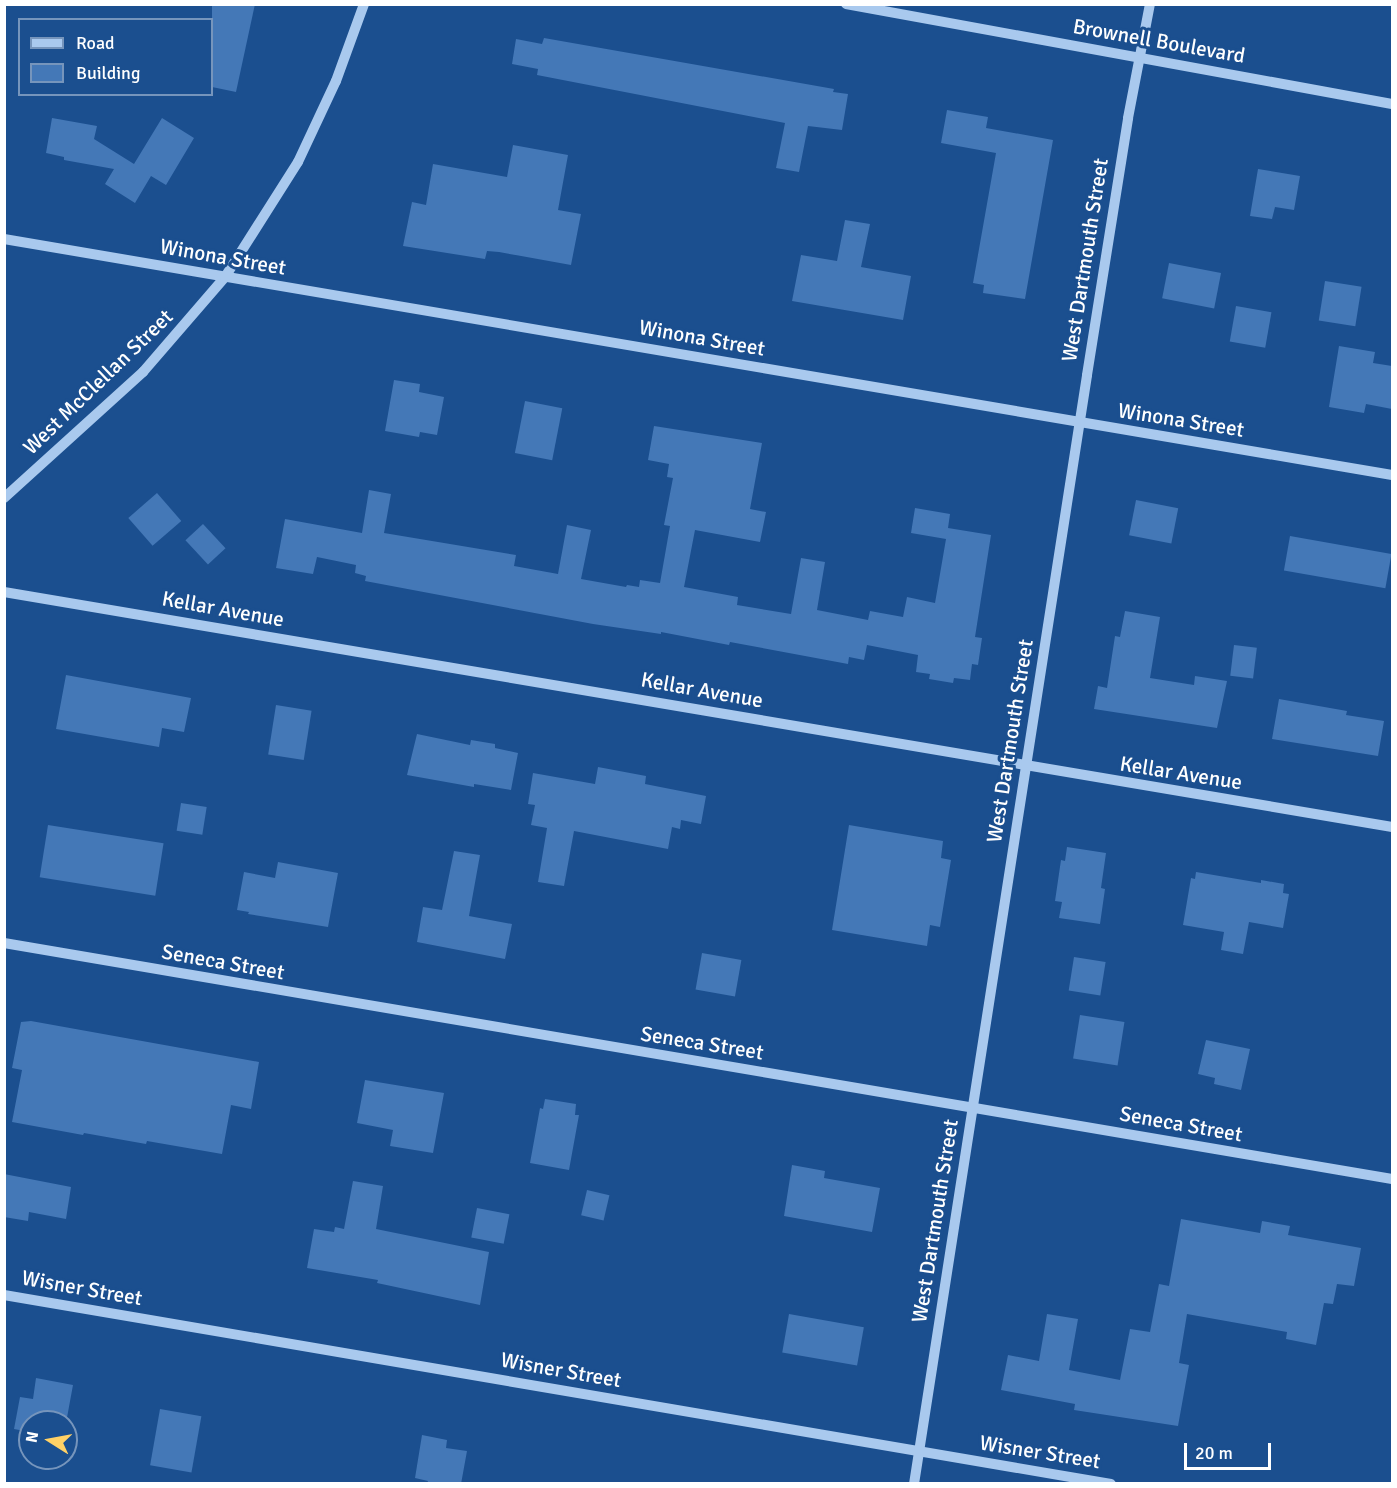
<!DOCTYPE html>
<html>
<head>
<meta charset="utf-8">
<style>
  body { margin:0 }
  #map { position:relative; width:1397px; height:1488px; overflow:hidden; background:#1b4f8f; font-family:Signika,sans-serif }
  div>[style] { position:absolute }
  .building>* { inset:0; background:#4478b7; transform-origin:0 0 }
  .minor>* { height:10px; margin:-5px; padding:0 5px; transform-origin:5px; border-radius:5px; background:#a9c9ee }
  span { translate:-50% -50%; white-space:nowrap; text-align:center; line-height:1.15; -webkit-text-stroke:6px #1b4f8f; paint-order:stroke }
  .street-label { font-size:21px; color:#fff }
  .frame { position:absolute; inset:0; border:6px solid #fff; pointer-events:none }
  .legend { position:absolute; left:18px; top:18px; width:195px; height:78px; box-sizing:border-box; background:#1b4f8f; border:2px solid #7695bc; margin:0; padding:8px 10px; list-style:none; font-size:18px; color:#fff }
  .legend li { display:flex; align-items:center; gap:12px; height:30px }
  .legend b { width:30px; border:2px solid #7695bc }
  .north { position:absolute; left:18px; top:1410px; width:60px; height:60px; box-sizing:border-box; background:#1b4f8f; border:2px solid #7695bc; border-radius:50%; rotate:281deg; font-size:16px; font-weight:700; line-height:24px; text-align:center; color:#fff }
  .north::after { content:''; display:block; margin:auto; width:21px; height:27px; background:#ffd166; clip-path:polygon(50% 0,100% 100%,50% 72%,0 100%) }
  .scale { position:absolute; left:1184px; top:1443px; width:87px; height:27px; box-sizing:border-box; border:3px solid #fff; border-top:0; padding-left:8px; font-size:18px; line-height:21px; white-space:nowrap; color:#fff; -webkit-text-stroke:4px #1b4f8f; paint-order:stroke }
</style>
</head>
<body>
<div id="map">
  <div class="building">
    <i style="clip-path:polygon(212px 4px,255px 4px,236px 92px,212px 87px)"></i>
    <i style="clip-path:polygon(544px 38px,834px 89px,833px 92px,848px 94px,842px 130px,808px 126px,799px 172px,776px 168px,785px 123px,537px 75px,538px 69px,512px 64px,516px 39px,542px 44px)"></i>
    <i style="clip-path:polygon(947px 110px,988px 117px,986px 128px,1053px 140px,1025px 299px,983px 293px,984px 285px,973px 283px,996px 153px,941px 143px)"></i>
    <i style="clip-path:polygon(52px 118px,97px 126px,94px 139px,134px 164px,162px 118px,194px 138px,166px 185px,151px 176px,135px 203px,105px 184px,114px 169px,64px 160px,64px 157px,46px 153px)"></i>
    <i style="clip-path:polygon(513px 145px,568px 155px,558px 210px,581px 214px,571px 265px,499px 252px,487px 251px,485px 259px,403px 246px,412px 202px,426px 205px,433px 164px,507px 177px)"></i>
    <i style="clip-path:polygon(1258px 169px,1300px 176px,1294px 210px,1275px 207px,1272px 219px,1250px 216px)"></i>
    <i style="clip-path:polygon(845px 220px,870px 224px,861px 267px,911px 276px,903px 320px,792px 301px,801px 255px,837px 261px)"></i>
    <i style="left:1169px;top:263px;width:53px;height:36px;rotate:11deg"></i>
    <i style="left:1325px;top:281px;width:37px;height:40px;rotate:9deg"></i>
    <i style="left:1236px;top:306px;width:36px;height:36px;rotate:10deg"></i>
    <i style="clip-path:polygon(1339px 346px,1375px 352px,1373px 363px,1392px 366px,1392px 409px,1366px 404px,1364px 413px,1329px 407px)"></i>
    <i style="clip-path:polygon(394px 380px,420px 384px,419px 392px,444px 397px,437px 435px,420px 432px,419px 437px,385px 431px)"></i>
    <i style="left:525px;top:401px;width:38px;height:53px;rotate:11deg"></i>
    <i style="clip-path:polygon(654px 426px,762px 443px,750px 509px,766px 512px,760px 542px,695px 530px,684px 587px,738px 597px,737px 605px,791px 614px,801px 558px,825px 562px,817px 610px,868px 620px,870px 611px,903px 617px,907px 597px,935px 603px,946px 539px,911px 533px,915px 508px,950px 514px,948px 528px,991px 535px,975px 637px,982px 638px,978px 665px,972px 664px,970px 680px,954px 678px,953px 683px,929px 679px,930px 674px,916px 672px,918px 655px,867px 645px,864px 660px,849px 657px,848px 664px,730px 642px,729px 645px,661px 632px,661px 634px,593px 624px,365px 581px,366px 576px,355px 573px,356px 565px,317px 557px,313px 574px,276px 568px,285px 519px,362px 533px,369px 490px,391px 494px,384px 533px,516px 555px,514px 566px,558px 574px,567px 525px,591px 530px,581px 579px,626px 587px,627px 585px,639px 587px,640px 580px,660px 583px,670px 526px,664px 525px,673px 478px,667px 477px,669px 464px,648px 460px)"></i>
    <i style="left:157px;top:493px;width:37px;height:38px;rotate:49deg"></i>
    <i style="left:1136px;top:500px;width:43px;height:36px;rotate:11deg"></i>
    <i style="left:203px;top:524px;width:33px;height:24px;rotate:47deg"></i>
    <i style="left:1290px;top:536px;width:103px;height:35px;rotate:10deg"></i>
    <i style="clip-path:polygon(1125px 611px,1160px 617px,1150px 678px,1194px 685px,1195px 676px,1227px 681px,1217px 728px,1094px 709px,1098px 686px,1107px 688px,1115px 636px,1120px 637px)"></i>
    <i style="left:1234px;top:645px;width:23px;height:31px;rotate:7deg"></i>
    <i style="clip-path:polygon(66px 675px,191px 698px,184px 732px,162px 728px,159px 747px,56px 729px)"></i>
    <i style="clip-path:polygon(1279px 699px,1347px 711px,1346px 715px,1384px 721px,1378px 756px,1272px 739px)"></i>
    <i style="left:276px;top:705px;width:36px;height:50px;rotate:9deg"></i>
    <i style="clip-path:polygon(417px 734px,470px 745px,471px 740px,495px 744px,495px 748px,518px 753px,511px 790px,474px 784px,474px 787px,407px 775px)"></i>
    <i style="clip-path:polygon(598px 767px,646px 776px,645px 784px,706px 796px,701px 824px,681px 820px,680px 829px,672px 827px,668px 849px,574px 831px,564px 886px,538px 882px,547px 828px,531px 825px,535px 805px,528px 804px,533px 773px,595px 784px)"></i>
    <i style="left:181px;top:803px;width:26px;height:28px;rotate:9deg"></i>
    <i style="left:48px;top:825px;width:117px;height:53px;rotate:9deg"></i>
    <i style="clip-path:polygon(849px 825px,943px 841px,941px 858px,951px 860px,940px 927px,930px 925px,927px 946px,832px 930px)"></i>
    <i style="clip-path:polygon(1067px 847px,1106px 853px,1101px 888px,1105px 889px,1100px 924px,1059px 918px,1062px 902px,1055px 901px,1061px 860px,1065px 861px)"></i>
    <i style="clip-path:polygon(454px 851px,480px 855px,469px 916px,512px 924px,505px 959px,417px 942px,423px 907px,442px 910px)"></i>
    <i style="clip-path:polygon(278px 862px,338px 873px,328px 927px,248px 914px,249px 912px,237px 910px,244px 872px,275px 878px)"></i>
    <i style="clip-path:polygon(1196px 872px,1261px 883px,1261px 880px,1284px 884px,1283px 893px,1289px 894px,1283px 928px,1249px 922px,1243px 954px,1221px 950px,1224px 932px,1183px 925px,1191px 878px,1195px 879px)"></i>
    <i style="left:702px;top:953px;width:40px;height:37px;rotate:10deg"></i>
    <i style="left:1074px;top:957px;width:32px;height:34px;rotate:9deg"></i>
    <i style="left:1080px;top:1015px;width:45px;height:44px;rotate:9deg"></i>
    <i style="clip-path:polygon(31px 1021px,259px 1062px,251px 1109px,231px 1105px,222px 1154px,147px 1141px,146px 1144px,84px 1133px,83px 1135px,12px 1122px,22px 1070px,12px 1068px,21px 1022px)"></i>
    <i style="clip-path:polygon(1206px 1040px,1250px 1049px,1241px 1090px,1214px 1084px,1215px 1078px,1198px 1074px)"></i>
    <i style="clip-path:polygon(365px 1080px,444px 1093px,433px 1153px,390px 1146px,393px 1130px,357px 1123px)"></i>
    <i style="clip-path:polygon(545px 1099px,576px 1104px,575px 1115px,579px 1115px,569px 1170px,530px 1163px,540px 1108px,543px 1109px)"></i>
    <i style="clip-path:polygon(792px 1165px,825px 1171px,824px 1178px,880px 1188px,872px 1232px,784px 1216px)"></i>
    <i style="clip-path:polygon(4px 1174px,71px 1187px,66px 1219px,29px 1212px,28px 1221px,4px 1217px)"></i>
    <i style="clip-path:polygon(353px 1181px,383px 1186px,376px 1229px,489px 1252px,480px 1305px,377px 1283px,378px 1280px,307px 1268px,314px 1229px,334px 1232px,335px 1227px,344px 1229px)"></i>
    <i style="left:587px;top:1190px;width:23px;height:26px;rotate:13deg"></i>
    <i style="left:477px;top:1208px;width:33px;height:30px;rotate:11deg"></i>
    <i style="clip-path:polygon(1181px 1219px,1260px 1233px,1262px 1221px,1290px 1226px,1288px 1235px,1361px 1248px,1354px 1286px,1337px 1284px,1333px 1304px,1324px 1303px,1316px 1345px,1286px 1339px,1287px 1332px,1187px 1314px,1179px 1363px,1189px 1365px,1178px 1426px,1074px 1410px,1075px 1404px,1001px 1390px,1008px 1355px,1039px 1361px,1047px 1314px,1078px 1319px,1069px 1370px,1120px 1380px,1130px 1329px,1150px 1332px,1159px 1284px,1169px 1286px)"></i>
    <i style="left:789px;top:1314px;width:76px;height:39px;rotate:10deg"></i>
    <i style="clip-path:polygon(36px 1378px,73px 1385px,66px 1423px,30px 1422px,30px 1432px,14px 1429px,20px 1397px,33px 1399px)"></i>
    <i style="left:160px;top:1409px;width:42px;height:57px;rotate:10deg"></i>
    <i style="clip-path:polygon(422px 1435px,447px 1440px,446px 1448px,467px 1451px,461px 1484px,427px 1484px,428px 1481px,415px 1478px)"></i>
  </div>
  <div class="minor">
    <i style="left:846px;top:4px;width:555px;rotate:10.38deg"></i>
    <i style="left:4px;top:239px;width:1408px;rotate:9.65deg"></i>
    <i style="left:4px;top:498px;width:188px;rotate:-42.2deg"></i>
    <i style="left:143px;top:372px;width:125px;rotate:-49.2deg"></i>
    <i style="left:225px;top:277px;width:136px;rotate:-57.6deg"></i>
    <i style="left:298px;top:162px;width:89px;rotate:-64.9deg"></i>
    <i style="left:336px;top:81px;width:82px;rotate:-70deg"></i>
    <i style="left:4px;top:592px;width:1408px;rotate:9.61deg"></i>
    <i style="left:4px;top:943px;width:1408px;rotate:9.65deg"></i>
    <i style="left:4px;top:1295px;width:1123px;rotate:9.69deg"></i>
    <i style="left:914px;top:1484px;width:1122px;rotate:-81.13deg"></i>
    <i style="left:1087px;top:375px;width:260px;rotate:-80.9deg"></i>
    <i style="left:1128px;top:118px;width:116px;rotate:-79.1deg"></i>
  </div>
  <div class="street-label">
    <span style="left:1159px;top:41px;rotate:10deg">Brownell Boulevard</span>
    <span style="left:223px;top:257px;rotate:10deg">Winona Street</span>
    <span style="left:1085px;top:260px;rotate:-81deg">West Dartmouth Street</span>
    <span style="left:702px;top:338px;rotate:10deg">Winona Street</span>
    <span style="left:98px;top:382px;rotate:-44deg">West McClellan Street</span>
    <span style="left:1181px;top:420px;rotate:9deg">Winona Street</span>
    <span style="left:223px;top:609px;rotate:10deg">Kellar Avenue</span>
    <span style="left:702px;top:690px;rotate:10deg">Kellar Avenue</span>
    <span style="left:1010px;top:741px;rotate:-81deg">West Dartmouth Street</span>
    <span style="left:1181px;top:773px;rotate:9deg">Kellar Avenue</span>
    <span style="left:223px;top:962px;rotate:10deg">Seneca Street</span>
    <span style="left:702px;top:1043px;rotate:9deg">Seneca Street</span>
    <span style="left:1181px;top:1124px;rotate:10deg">Seneca Street</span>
    <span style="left:935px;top:1221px;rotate:-81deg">West Dartmouth Street</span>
    <span style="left:82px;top:1288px;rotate:10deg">Wisner Street</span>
    <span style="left:561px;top:1370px;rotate:10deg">Wisner Street</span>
    <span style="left:1040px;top:1452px;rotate:9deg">Wisner Street</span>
  </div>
  <div class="frame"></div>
  <ul class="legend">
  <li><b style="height:8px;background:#a9c9ee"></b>Road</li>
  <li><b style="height:16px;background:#4478b7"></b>Building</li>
  </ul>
  <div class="north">N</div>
  <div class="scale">20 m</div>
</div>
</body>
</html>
